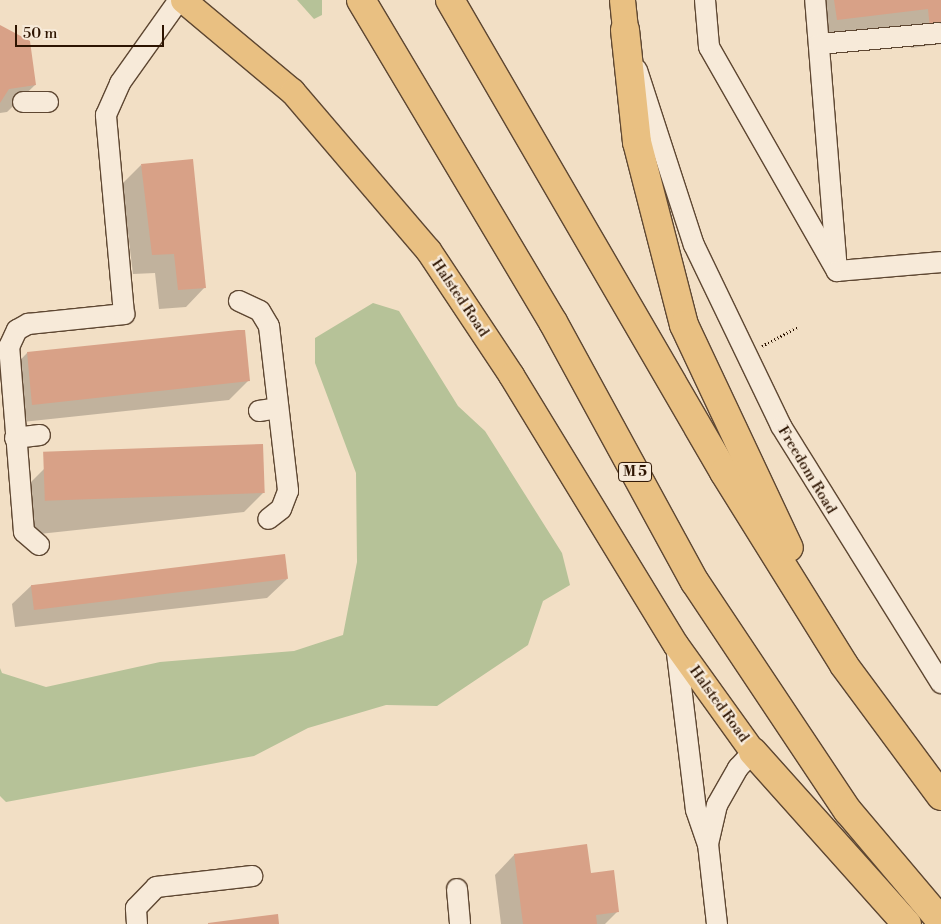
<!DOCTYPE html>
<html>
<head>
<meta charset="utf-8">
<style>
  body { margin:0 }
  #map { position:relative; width:941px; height:924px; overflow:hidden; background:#f2dfc5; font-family:"Libre Bodoni",serif }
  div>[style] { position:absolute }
  .green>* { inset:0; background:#b6c298 }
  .shadow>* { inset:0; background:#0003 }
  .building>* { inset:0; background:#d8a187; transform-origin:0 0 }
  .path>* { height:3px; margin-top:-1.5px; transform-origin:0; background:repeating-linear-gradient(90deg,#2d1401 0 1px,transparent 0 3.5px) }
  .roads { filter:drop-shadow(1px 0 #5e4732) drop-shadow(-1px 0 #5e4732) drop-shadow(0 1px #5e4732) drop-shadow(0 -1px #5e4732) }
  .minor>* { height:20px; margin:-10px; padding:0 10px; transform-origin:10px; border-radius:10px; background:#f7ead9 }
  .major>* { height:25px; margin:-12.5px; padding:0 12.5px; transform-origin:12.5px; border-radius:12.5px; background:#e9c082 }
  .highway>* { height:28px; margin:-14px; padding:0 14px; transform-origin:14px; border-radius:14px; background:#e9c082 }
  span { translate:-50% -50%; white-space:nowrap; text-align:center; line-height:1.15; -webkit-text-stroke:4.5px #f7ead9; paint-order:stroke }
  .shield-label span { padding:1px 4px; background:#f7ead9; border:1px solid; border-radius:4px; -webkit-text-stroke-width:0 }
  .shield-label { font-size:14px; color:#2d1401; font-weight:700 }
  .street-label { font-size:15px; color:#2d1401 }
  .scale { position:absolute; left:15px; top:25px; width:149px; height:22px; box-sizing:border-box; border:2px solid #2d1401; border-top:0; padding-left:6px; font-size:15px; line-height:18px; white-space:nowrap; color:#2d1401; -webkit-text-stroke:4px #f7ead9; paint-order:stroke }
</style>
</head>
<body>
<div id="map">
  <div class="green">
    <i style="clip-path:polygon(297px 0,322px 0,322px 15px,314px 19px)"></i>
    <i style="clip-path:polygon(373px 303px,399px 311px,458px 406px,485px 431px,562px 553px,570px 585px,543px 601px,528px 645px,437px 706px,386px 705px,308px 728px,254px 756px,6px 802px,0 796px,0 668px,2px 673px,46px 687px,160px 662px,294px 651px,343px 635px,357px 562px,356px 473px,315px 363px,315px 338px)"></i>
  </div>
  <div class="shadow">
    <i style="clip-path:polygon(813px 0,941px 0,941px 44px,911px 48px,909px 28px,818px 39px)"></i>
    <i style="clip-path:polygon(0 26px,35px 85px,7px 112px,0 113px)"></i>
    <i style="clip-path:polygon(141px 165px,205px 287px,186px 307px,159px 309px,155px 273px,133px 274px,122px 184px)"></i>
    <i style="clip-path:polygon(27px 353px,248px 381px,229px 400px,13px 423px,8px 373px)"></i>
    <i style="clip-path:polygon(261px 445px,264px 492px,244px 512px,30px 535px,25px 488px,44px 469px)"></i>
    <i style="clip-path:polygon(287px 579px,267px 598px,15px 627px,12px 604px,32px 585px)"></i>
    <i style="clip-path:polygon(514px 855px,590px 874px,618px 911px,605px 924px,501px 924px,495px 875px)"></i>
  </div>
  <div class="building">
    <i style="clip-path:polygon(834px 0,941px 0,941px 28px,930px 29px,928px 9px,837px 20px)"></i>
    <i style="clip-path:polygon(0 25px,30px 41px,36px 85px,9px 89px,0 103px)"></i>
    <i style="clip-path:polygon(193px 159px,206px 288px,178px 290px,174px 254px,152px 255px,141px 164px)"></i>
    <i style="clip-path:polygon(238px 330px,245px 330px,250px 381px,32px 405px,27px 352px)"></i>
    <i style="left:263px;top:444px;width:49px;height:220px;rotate:88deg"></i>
    <i style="left:285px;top:554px;width:25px;height:256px;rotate:83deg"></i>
    <i style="clip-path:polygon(587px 844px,591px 873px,614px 870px,619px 912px,596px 915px,597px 924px,523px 924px,514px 854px)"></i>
    <i style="clip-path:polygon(278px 914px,279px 924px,208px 924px,208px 923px)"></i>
  </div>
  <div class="path">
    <i style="left:762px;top:346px;width:40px;rotate:-28deg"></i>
  </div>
  <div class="roads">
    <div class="minor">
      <i style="left:705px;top:0;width:47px;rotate:85.1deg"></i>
      <i style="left:709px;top:47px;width:258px;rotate:60.3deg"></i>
      <i style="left:837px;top:271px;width:272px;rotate:-94.6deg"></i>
      <i style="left:819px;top:44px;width:122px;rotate:-5.2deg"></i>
      <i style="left:637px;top:70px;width:184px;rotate:72deg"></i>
      <i style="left:694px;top:245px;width:201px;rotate:64.3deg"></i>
      <i style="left:781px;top:426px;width:303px;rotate:58.1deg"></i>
      <i style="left:23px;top:102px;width:25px"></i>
      <i style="left:837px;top:271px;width:104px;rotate:-4.9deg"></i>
      <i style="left:239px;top:301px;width:23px;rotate:25deg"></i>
      <i style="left:260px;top:311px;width:17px;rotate:59deg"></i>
      <i style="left:269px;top:326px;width:166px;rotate:83.4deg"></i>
      <i style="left:288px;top:491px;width:19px;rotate:111deg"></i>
      <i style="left:281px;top:509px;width:16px;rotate:142deg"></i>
      <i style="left:259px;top:411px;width:19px;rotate:-9deg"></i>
      <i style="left:15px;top:438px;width:25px;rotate:-7deg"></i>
      <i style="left:39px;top:545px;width:20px;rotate:-139deg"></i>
      <i style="left:24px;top:532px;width:186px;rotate:-94.6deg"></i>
      <i style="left:9px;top:347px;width:19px;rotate:-65deg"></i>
      <i style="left:17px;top:330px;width:13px;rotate:-29deg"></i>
      <i style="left:28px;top:324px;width:97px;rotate:-5.9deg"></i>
      <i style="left:124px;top:314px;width:200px;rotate:-95.2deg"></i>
      <i style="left:106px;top:115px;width:35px;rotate:-66deg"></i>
      <i style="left:120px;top:83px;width:102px;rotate:-54.6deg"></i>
      <i style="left:676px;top:645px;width:166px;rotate:83.1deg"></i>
      <i style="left:696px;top:810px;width:36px;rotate:71deg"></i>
      <i style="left:708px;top:844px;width:81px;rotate:83.6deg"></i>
      <i style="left:708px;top:844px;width:40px;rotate:-77deg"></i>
      <i style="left:717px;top:805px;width:43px;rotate:-60.4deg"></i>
      <i style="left:738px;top:768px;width:22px;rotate:-47deg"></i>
      <i style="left:457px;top:889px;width:35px;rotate:85deg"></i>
      <i style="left:137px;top:924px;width:16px;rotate:-94deg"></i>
      <i style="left:136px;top:908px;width:29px;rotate:-46deg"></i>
      <i style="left:156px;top:887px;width:97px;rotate:-6.5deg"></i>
    </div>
    <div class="major">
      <i style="left:183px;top:0;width:142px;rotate:39.9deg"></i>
      <i style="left:292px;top:91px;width:209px;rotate:49.5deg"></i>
      <i style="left:428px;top:250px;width:150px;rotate:56.4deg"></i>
      <i style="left:511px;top:375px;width:316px;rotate:58.6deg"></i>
      <i style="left:676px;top:645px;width:132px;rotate:54.3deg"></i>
      <i style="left:622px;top:0;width:30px;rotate:84deg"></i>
    </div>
    <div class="highway">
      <i style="left:361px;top:0;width:375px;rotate:59.2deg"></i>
      <i style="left:553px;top:322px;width:296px;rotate:61.4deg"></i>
      <i style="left:695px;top:582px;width:275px;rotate:56.3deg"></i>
      <i style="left:848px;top:811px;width:144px;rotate:49.8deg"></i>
      <i style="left:450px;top:0;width:546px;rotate:59.86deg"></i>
      <i style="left:724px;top:472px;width:227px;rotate:58.1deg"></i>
      <i style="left:844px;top:665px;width:163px;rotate:53.5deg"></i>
      <i style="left:625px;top:30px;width:113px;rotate:83.9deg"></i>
      <i style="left:637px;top:142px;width:189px;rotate:75.6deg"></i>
      <i style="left:684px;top:325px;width:246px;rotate:64.8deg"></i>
      <i style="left:753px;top:752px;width:231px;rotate:48.2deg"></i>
    </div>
  </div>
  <div class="shield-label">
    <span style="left:635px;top:472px">M 5</span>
  </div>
  <div class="street-label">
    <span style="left:460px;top:298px;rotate:56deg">Halsted Road</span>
    <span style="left:807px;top:470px;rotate:59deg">Freedom Road</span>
    <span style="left:719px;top:704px;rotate:54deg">Halsted Road</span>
  </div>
  <div class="scale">50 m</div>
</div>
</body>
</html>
